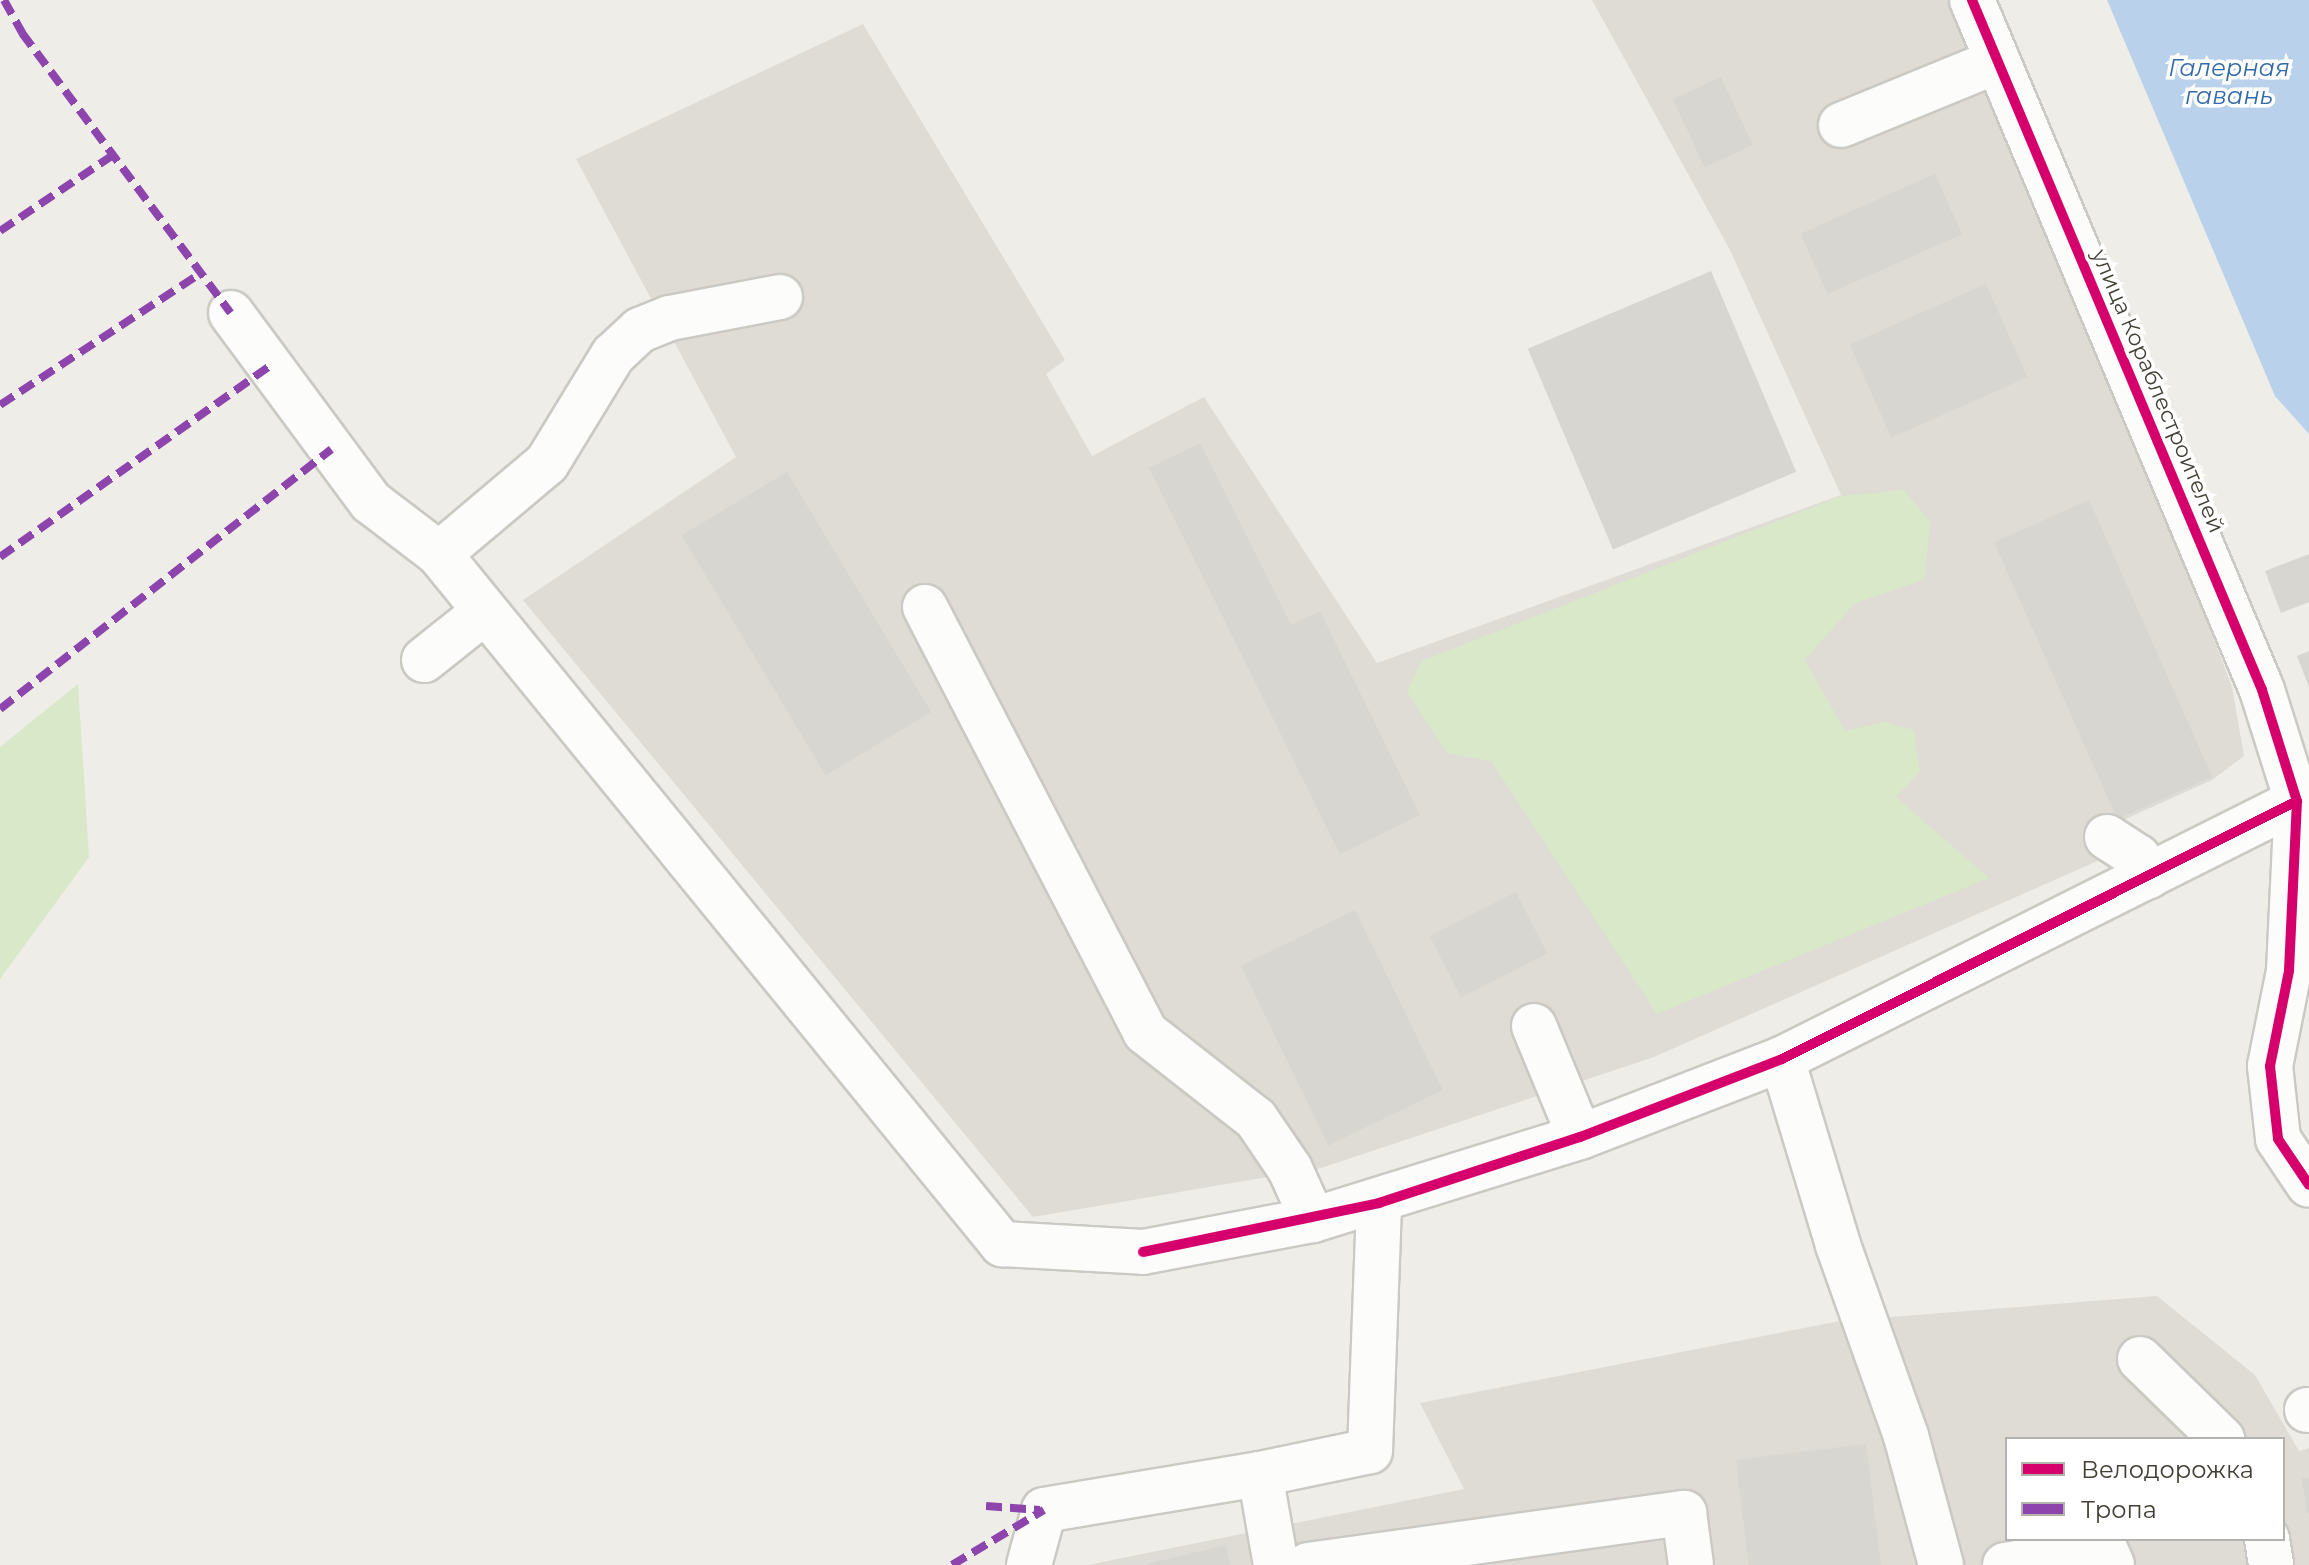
<!DOCTYPE html>
<html>
<head>
<meta charset="utf-8">
<style>
  body { margin:0 }
  #map { position:relative; width:2309px; height:1565px; overflow:hidden; background:#eeede7; font-family:Montserrat,sans-serif }
  div>[style] { position:absolute }
  .industrial>* { inset:0; background:#dedcd5 }
  .green>* { inset:0; background:#d8e8c8 }
  .parking>* { inset:0; background:#dddcd8 }
  .water>* { inset:0; background:#b9d1ea }
  .building>* { inset:0; background:#d7d6d0; transform-origin:0 0 }
  .roads { filter:drop-shadow(2px 0 #cac9c3) drop-shadow(-2px 0 #cac9c3) drop-shadow(0 2px #cac9c3) drop-shadow(0 -2px #cac9c3) }
  .minor>* { height:44px; margin:-22px; padding:0 22px; transform-origin:22px; border-radius:22px; background:#fcfcfb }
  .quiet>* { height:8px; margin-top:-4px; transform-origin:0; background:repeating-linear-gradient(90deg,#8e44ad 0 16px,transparent 0 24px) }
  .cycleway>* { height:10px; margin:-5px; padding:0 5px; transform-origin:5px; border-radius:5px; background:#d6006c }
  span { translate:-50% -50%; white-space:nowrap; text-align:center; line-height:1.15; -webkit-text-stroke:7px #fff; paint-order:stroke }
  .street-label { font-size:22px; color:#433f34 }
  .water-label { font-size:24px; color:#336aa9; font-style:italic }
  .legend { position:absolute; left:2005px; top:1437px; width:280px; height:104px; box-sizing:border-box; background:#fff; border:2px solid #b4b2ae; margin:0; padding:10px 14px; list-style:none; font-size:24px; color:#433f34 }
  .legend li { display:flex; align-items:center; gap:16px; height:40px }
  .legend b { width:40px; border:2px solid #b4b2ae }
</style>
</head>
<body>
<div id="map">
  <div class="industrial">
    <i style="clip-path:polygon(1592px 0,1954px 0,2103px 347px,2232px 687px,2244px 756px,2212px 780px,2119px 822px,2102px 859px,1654px 1057px,1321px 1168px,1033px 1217px,523px 600px,736px 457px,576px 159px,863px 24px,1065px 360px,1046px 374px,1092px 456px,1204px 397px,1377px 663px,1841px 495px,1730px 250px)"></i>
    <i style="clip-path:polygon(evenodd,2157px 1296px,2255px 1375px,2299px 1451px,2309px 1448px,2309px 1565px,1088px 1565px,1464px 1489px,1420px 1403px,1840px 1321px,2157px 1296px,2007px 1439px,2283px 1439px,2283px 1539px,2007px 1539px,2007px 1439px)"></i>
  </div>
  <div class="green">
    <i style="clip-path:polygon(1904px 490px,1930px 522px,1925px 579px,1854px 604px,1805px 660px,1845px 731px,1883px 722px,1914px 730px,1920px 772px,1896px 797px,1989px 878px,1657px 1014px,1491px 761px,1447px 753px,1407px 692px,1422px 661px,1841px 496px)"></i>
    <i style="clip-path:polygon(78px 684px,89px 857px,0 979px,0 747px)"></i>
  </div>
  <div class="parking">
    <i style="clip-path:polygon(1230px 1546px,1234px 1565px,1110px 1565px)"></i>
  </div>
  <div class="water">
    <i style="clip-path:polygon(2107px 0,2309px 0,2309px 434px,2275px 396px)"></i>
  </div>
  <div class="building">
    <i style="left:1721px;top:77px;width:75px;height:53px;rotate:65deg"></i>
    <i style="left:1935px;top:174px;width:66px;height:147px;rotate:66deg"></i>
    <i style="left:1711px;top:271px;width:218px;height:199px;rotate:67deg"></i>
    <i style="left:1986px;top:284px;width:102px;height:149px;rotate:66deg"></i>
    <i style="clip-path:polygon(1200px 443px,1291px 625px,1320px 611px,1420px 815px,1340px 854px,1149px 468px)"></i>
    <i style="left:787px;top:472px;width:280px;height:123px;rotate:59deg"></i>
    <i style="left:2089px;top:500px;width:303px;height:104px;rotate:66deg"></i>
    <i style="clip-path:polygon(2309px 554px,2309px 602px,2281px 613px,2265px 571px)"></i>
    <i style="clip-path:polygon(2309px 651px,2309px 687px,2297px 656px)"></i>
    <i style="left:1516px;top:892px;width:69px;height:97px;rotate:63deg"></i>
    <i style="left:1355px;top:910px;width:200px;height:127px;rotate:64deg"></i>
    <i style="left:1866px;top:1444px;width:122px;height:131px;rotate:83deg"></i>
    <i style="clip-path:polygon(2302px 1478px,2309px 1478px,2309px 1514px,2307px 1514px)"></i>
    <i style="clip-path:polygon(1226px 1545px,1230px 1565px,1147px 1565px,1147px 1564px)"></i>
  </div>
  <div class="roads">
    <div class="minor">
      <i style="left:1972px;top:0;width:748px;rotate:67.2deg"></i>
      <i style="left:2262px;top:690px;width:116px;rotate:72.5deg"></i>
      <i style="left:2297px;top:801px;width:170px;rotate:92.7deg"></i>
      <i style="left:2289px;top:971px;width:97px;rotate:101.3deg"></i>
      <i style="left:2270px;top:1066px;width:73px;rotate:83.7deg"></i>
      <i style="left:2278px;top:1139px;width:55px;rotate:56deg"></i>
      <i style="left:1841px;top:125px;width:169px;rotate:-22.3deg"></i>
      <i style="left:231px;top:313px;width:235px;rotate:53.5deg"></i>
      <i style="left:371px;top:502px;width:86px;rotate:37.4deg"></i>
      <i style="left:439px;top:554px;width:891px;rotate:50.79deg"></i>
      <i style="left:1002px;top:1244px;width:141px;rotate:3.2deg"></i>
      <i style="left:1143px;top:1252px;width:173px;rotate:-10.7deg"></i>
      <i style="left:1313px;top:1220px;width:280px;rotate:-17.3deg"></i>
      <i style="left:1580px;top:1137px;width:217px;rotate:-21.1deg"></i>
      <i style="left:1782px;top:1059px;width:576px;rotate:-26.61deg"></i>
      <i style="left:439px;top:554px;width:141px;rotate:-40.1deg"></i>
      <i style="left:547px;top:463px;width:127px;rotate:-58.6deg"></i>
      <i style="left:613px;top:355px;width:37px;rotate:-43deg"></i>
      <i style="left:640px;top:330px;width:32px;rotate:-22deg"></i>
      <i style="left:670px;top:318px;width:112px;rotate:-10.8deg"></i>
      <i style="left:925px;top:607px;width:479px;rotate:62.6deg"></i>
      <i style="left:1145px;top:1032px;width:141px;rotate:38.1deg"></i>
      <i style="left:1256px;top:1119px;width:60px;rotate:55.8deg"></i>
      <i style="left:1290px;top:1169px;width:56px;rotate:65.7deg"></i>
      <i style="left:424px;top:660px;width:75px;rotate:-38.5deg"></i>
      <i style="left:2107px;top:837px;width:37px;rotate:33deg"></i>
      <i style="left:2138px;top:857px;width:22px;rotate:63deg"></i>
      <i style="left:1534px;top:1026px;width:120px;rotate:67.5deg"></i>
      <i style="left:1782px;top:1059px;width:194px;rotate:73.2deg"></i>
      <i style="left:1838px;top:1245px;width:203px;rotate:70.4deg"></i>
      <i style="left:1906px;top:1436px;width:134px;rotate:74.8deg"></i>
      <i style="left:2140px;top:1359px;width:115px;rotate:44.3deg"></i>
      <i style="left:2307px;top:1410px;width:2px"></i>
      <i style="left:1260px;top:1474px;width:112px;rotate:-11.8deg"></i>
      <i style="left:1370px;top:1451px;width:248px;rotate:-87.9deg"></i>
      <i style="left:2267px;top:1539px;width:26px;rotate:81deg"></i>
      <i style="left:1029px;top:1565px;width:57px;rotate:-74.7deg"></i>
      <i style="left:1044px;top:1510px;width:219px;rotate:-9.5deg"></i>
      <i style="left:1260px;top:1474px;width:92px;rotate:80deg"></i>
      <i style="left:1308px;top:1565px;width:380px;rotate:-7.9deg"></i>
      <i style="left:1684px;top:1513px;width:52px;rotate:82.3deg"></i>
      <i style="left:2005px;top:1565px;width:101px;rotate:-9.1deg"></i>
      <i style="left:2105px;top:1549px;width:17px;rotate:66deg"></i>
    </div>
  </div>
  <div class="quiet">
    <i style="left:4px;top:0;width:38px;rotate:61deg"></i>
    <i style="left:22px;top:33px;width:349px;rotate:53.3deg"></i>
    <i style="left:0;top:231px;width:136px;rotate:-33.9deg"></i>
    <i style="left:0;top:405px;width:240px;rotate:-33.3deg"></i>
    <i style="left:0;top:557px;width:331px;rotate:-35.3deg"></i>
    <i style="left:0;top:709px;width:421px;rotate:-38.1deg"></i>
    <i style="left:986px;top:1506px;width:54px;rotate:4.2deg"></i>
    <i style="left:952px;top:1565px;width:107px;rotate:-30.9deg"></i>
  </div>
  <div class="cycleway">
    <i style="left:1972px;top:0;width:748px;rotate:67.2deg"></i>
    <i style="left:2262px;top:690px;width:116px;rotate:72.5deg"></i>
    <i style="left:2297px;top:801px;width:170px;rotate:92.7deg"></i>
    <i style="left:2289px;top:971px;width:97px;rotate:101.3deg"></i>
    <i style="left:2270px;top:1066px;width:73px;rotate:83.7deg"></i>
    <i style="left:2278px;top:1139px;width:55px;rotate:56deg"></i>
    <i style="left:1143px;top:1252px;width:241px;rotate:-11.7deg"></i>
    <i style="left:1379px;top:1203px;width:212px;rotate:-18.2deg"></i>
    <i style="left:1580px;top:1137px;width:217px;rotate:-21.1deg"></i>
    <i style="left:1782px;top:1059px;width:576px;rotate:-26.61deg"></i>
  </div>
  <div class="street-label">
    <span style="left:2158px;top:391px;rotate:67deg">улица Кораблестроителей</span>
  </div>
  <div class="water-label">
    <span style="left:2229px;top:82px">Галерная<br>гавань</span>
  </div>
  <ul class="legend">
  <li><b style="height:10px;background:#d6006c"></b>Велодорожка</li>
  <li><b style="height:10px;background:#8e44ad"></b>Тропа</li>
  </ul>
</div>
</body>
</html>
